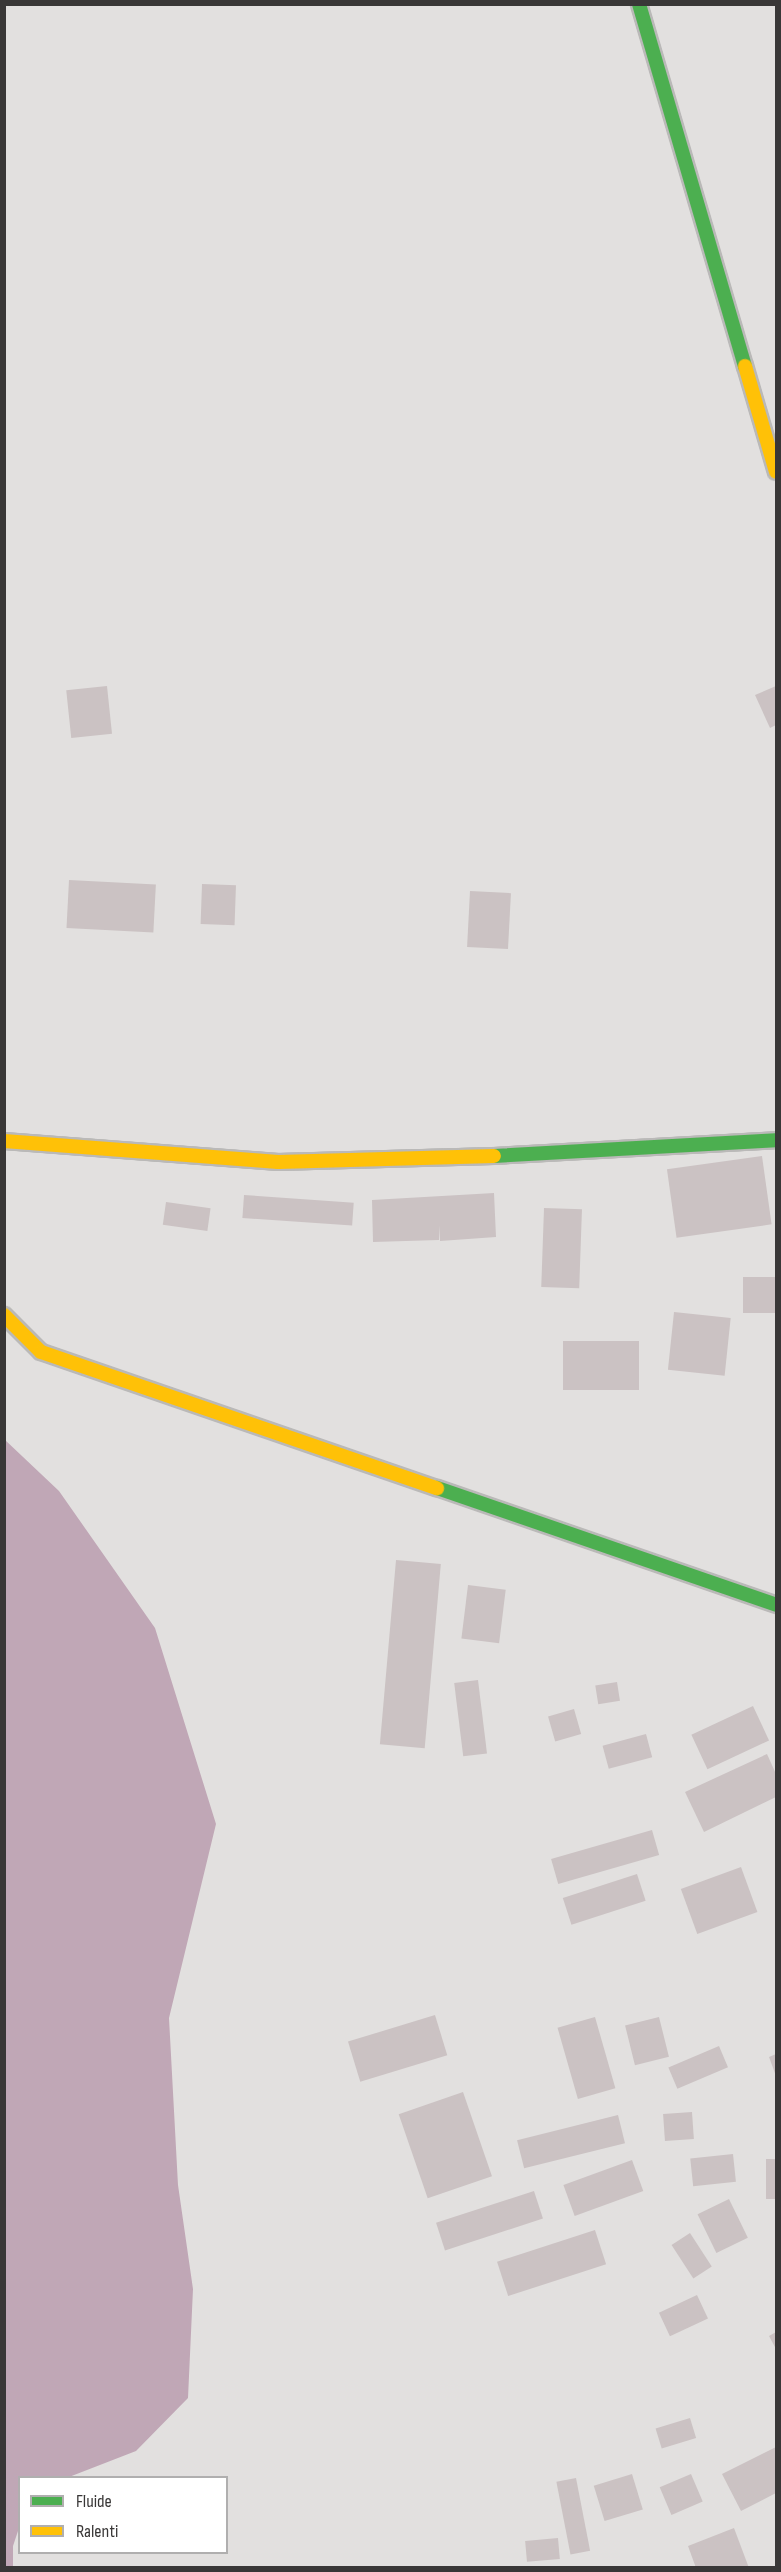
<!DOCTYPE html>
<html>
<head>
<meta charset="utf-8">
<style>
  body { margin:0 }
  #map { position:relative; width:781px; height:2572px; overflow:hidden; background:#e2e0df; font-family:"Sofia Sans Condensed",sans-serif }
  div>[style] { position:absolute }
  .water>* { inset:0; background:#c0a7b6 }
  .building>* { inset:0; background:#cbc2c3; transform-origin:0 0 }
  .roads { filter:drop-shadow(2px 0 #bab9b8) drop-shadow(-2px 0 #bab9b8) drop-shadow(0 2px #bab9b8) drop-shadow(0 -2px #bab9b8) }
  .fast>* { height:14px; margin:-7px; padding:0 7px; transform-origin:7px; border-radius:7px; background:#4caf50 }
  .slow>* { height:14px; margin:-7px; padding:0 7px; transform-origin:7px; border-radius:7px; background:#ffc107 }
  span { translate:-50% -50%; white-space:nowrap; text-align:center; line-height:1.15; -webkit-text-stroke:6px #fff; paint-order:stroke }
  .frame { position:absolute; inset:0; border:6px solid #393737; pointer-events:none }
  .legend { position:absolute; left:18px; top:2476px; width:210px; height:78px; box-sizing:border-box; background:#fff; border:2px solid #b0afaf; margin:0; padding:8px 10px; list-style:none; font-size:18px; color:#393737 }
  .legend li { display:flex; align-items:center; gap:12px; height:30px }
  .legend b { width:30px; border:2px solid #b0afaf }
</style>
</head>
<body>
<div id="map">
  <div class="water">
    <i style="clip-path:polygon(4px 1439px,59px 1491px,155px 1628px,216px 1824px,169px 2018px,178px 2185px,193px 2289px,188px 2398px,136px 2451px,69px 2477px,20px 2478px,19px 2528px,13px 2546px,13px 2568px,4px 2567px)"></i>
  </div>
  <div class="building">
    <i style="left:107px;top:686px;width:48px;height:41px;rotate:84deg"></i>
    <i style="clip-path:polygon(776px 686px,776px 725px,770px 728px,755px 695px)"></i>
    <i style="left:69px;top:880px;width:87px;height:48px;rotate:3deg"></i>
    <i style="left:202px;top:884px;width:34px;height:40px;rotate:2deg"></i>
    <i style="left:470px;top:891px;width:41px;height:56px;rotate:3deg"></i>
    <i style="left:762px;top:1156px;width:69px;height:96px;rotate:82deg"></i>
    <i style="clip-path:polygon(494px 1193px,496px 1237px,440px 1241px,439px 1225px,439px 1240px,373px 1242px,372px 1200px)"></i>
    <i style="left:244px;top:1195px;width:110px;height:23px;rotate:4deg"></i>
    <i style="left:166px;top:1202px;width:45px;height:23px;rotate:8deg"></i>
    <i style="left:544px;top:1208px;width:38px;height:79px;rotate:2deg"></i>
    <i style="left:776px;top:1277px;width:36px;height:33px;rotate:90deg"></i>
    <i style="left:674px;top:1312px;width:57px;height:58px;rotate:6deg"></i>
    <i style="left:639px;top:1341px;width:49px;height:76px;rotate:90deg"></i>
    <i style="left:396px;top:1560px;width:45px;height:185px;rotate:5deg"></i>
    <i style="left:468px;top:1585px;width:38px;height:54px;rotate:7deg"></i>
    <i style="left:478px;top:1680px;width:74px;height:24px;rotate:83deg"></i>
    <i style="left:617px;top:1682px;width:19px;height:22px;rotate:81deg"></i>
    <i style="left:753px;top:1706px;width:38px;height:68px;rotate:65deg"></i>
    <i style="left:574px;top:1709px;width:26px;height:27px;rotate:74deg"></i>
    <i style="left:646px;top:1734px;width:24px;height:45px;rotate:75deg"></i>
    <i style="clip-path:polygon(767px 1754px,776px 1774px,776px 1797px,704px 1832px,685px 1792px)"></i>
    <i style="left:652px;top:1830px;width:26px;height:105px;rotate:74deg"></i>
    <i style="left:741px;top:1867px;width:48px;height:64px;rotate:70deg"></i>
    <i style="left:637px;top:1874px;width:28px;height:78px;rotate:72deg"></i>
    <i style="left:435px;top:2015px;width:42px;height:91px;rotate:73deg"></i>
    <i style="left:595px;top:2017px;width:74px;height:39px;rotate:74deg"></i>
    <i style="left:659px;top:2017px;width:41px;height:35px;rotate:76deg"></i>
    <i style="left:719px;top:2046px;width:23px;height:55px;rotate:67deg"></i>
    <i style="clip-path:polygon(776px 2054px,776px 2076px,769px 2057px)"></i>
    <i style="left:463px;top:2092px;width:89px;height:68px;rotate:71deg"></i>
    <i style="left:692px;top:2112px;width:27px;height:29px;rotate:86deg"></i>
    <i style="left:618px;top:2115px;width:29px;height:104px;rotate:76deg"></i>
    <i style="left:733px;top:2154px;width:28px;height:43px;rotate:84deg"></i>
    <i style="left:766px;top:2159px;width:10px;height:40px"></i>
    <i style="left:632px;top:2160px;width:33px;height:73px;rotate:70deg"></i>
    <i style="left:534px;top:2191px;width:29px;height:103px;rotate:72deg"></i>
    <i style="left:729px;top:2199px;width:43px;height:35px;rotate:64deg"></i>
    <i style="left:595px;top:2230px;width:36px;height:103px;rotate:72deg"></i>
    <i style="left:690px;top:2233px;width:40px;height:22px;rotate:57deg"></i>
    <i style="left:697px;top:2295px;width:26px;height:42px;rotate:65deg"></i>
    <i style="clip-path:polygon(776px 2332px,776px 2349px,769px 2336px)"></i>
    <i style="left:690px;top:2418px;width:21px;height:36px;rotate:73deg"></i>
    <i style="clip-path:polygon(776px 2447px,776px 2493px,741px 2511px,722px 2474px)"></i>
    <i style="left:632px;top:2474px;width:37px;height:40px;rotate:73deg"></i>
    <i style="left:691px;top:2474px;width:30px;height:34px;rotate:67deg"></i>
    <i style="left:576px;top:2478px;width:74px;height:20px;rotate:79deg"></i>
    <i style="clip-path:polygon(734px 2528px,749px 2568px,696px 2568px,688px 2546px)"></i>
    <i style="left:558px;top:2538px;width:21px;height:33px;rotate:85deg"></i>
  </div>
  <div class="roads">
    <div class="fast">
      <i style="left:639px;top:4px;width:377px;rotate:73.7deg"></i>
      <i style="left:494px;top:1156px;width:282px;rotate:-3.2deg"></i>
      <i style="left:437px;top:1488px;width:359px;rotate:19deg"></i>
    </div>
    <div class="slow">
      <i style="left:745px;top:366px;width:110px;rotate:73.7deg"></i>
      <i style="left:4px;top:1141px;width:275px;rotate:4.4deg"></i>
      <i style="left:278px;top:1162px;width:216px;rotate:-1.6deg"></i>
      <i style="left:4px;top:1315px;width:52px;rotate:45deg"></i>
      <i style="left:41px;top:1352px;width:419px;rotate:19deg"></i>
    </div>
  </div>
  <div class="frame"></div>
  <ul class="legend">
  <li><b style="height:8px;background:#4caf50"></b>Fluide</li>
  <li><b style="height:8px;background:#ffc107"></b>Ralenti</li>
  </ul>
</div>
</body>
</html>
